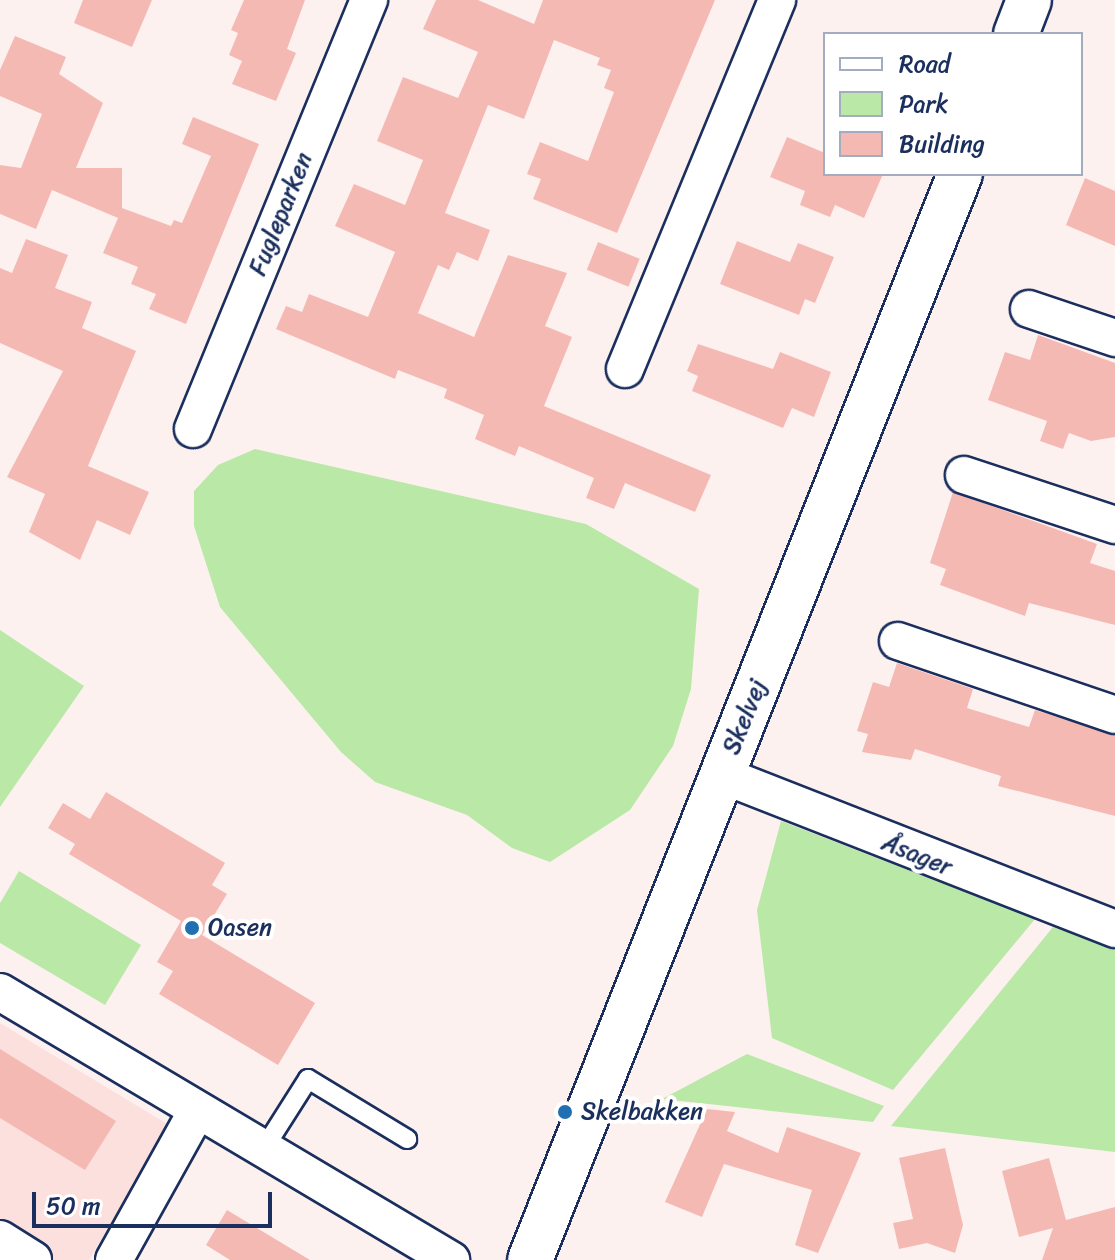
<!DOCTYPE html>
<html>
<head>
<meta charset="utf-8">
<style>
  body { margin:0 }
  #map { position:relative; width:1115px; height:1260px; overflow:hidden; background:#fdf1f0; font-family:Sriracha,sans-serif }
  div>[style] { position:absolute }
  .built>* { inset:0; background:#fbe0de }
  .green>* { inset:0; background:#b9e8a7 }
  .building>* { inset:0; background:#f5b9b4; transform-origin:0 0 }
  .roads { filter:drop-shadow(2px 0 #1b2f5e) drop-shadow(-2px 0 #1b2f5e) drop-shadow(0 2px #1b2f5e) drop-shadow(0 -2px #1b2f5e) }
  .lane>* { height:18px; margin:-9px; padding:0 9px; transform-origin:9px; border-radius:9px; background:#fff }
  .street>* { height:36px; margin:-18px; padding:0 18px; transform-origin:18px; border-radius:18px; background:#fff }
  .secondary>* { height:44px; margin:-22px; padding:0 22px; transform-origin:22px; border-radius:22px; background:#fff }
  .dots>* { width:22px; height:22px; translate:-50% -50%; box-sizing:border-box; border:4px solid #fff; border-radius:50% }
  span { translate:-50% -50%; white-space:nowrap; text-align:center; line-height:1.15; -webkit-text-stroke:8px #fff; paint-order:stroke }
  .street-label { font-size:24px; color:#1b2f5e }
  .poi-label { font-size:24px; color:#1b2f5e }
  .left { translate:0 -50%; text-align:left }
  .legend { position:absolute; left:823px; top:32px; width:260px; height:144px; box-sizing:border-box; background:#fff; border:2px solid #a4acbf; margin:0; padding:10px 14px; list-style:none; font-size:24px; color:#1b2f5e }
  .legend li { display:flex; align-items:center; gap:16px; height:40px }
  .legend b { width:40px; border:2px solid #a4acbf }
  .scale { position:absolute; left:32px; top:1192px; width:240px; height:36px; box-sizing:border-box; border:4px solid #1b2f5e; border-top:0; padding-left:10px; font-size:24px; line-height:28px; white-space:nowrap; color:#1b2f5e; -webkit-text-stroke:6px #fff; paint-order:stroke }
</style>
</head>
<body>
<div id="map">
  <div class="built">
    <i style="clip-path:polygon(0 1023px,169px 1125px,89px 1260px,0 1260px)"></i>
  </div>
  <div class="green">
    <i style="clip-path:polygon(255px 449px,586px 524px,699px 589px,691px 689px,673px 746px,630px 810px,550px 862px,512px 848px,467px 815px,375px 782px,341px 752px,220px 607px,194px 526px,194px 491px,218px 465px)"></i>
    <i style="clip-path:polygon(0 630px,84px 686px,0 807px)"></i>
    <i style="clip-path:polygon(781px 821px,1035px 919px,893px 1090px,772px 1038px,757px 910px)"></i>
    <i style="clip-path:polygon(19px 871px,141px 945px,105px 1005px,0 943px,0 903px)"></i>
    <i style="clip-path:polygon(1053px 927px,1115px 947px,1115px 1152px,891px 1126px)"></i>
    <i style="clip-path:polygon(747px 1054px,884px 1106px,873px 1122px,662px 1099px)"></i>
  </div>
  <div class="building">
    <i style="clip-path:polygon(83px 0,152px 0,132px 47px,74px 23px)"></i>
    <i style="clip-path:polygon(244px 0,305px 0,287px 49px,296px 53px,276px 101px,232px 84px,242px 61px,229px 55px,238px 33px,231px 30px)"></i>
    <i style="clip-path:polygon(436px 0,478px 0,534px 24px,543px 0,715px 0,617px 233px,533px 199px,541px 179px,527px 174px,540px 142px,588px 161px,614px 92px,604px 88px,611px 70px,597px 65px,600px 58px,554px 40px,524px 119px,488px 105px,445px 213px,490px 230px,478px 261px,457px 252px,449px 270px,438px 265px,418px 313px,474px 337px,508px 255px,567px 273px,545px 326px,572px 337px,544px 406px,711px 475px,695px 512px,625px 483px,614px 509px,586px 498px,594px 478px,519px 446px,515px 456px,475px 439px,484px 415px,444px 398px,447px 389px,398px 370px,395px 379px,276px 329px,286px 306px,302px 312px,309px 294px,368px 317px,395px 252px,335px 226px,354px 184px,405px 205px,423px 160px,377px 141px,403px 77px,458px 98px,478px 52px,423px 29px)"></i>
    <i style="clip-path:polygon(15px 36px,66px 57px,59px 74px,103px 103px,76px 168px,122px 168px,122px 208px,171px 226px,174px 220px,182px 223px,211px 156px,182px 144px,193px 117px,259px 144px,186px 324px,149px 309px,156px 294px,131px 284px,138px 267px,103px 253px,118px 218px,52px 190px,36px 229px,0 214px,0 165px,21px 168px,42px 114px,0 96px,0 70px)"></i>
    <i style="clip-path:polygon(787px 137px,825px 153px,825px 174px,883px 174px,864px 218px,835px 205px,830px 217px,800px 205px,805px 191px,770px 177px)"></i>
    <i style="clip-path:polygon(1085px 178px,1115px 191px,1115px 246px,1066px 225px)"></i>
    <i style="clip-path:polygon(26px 239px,68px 255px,55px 288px,92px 302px,82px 328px,136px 351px,88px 466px,149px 492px,130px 535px,97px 520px,80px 560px,29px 532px,45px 494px,7px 477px,63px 371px,0 343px,0 268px,12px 273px)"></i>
    <i style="clip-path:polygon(737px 241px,790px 262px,798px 243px,834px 257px,815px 303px,805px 299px,799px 315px,720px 284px)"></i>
    <i style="left:598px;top:242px;width:45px;height:30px;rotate:22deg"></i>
    <i style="clip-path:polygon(1038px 335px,1115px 363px,1115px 437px,1091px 441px,1069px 433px,1063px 449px,1040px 441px,1047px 421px,988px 400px,1005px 352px,1030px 360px)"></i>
    <i style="clip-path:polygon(698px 344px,773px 369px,780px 352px,831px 372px,814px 417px,792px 408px,783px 428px,692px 391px,698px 376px,687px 371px)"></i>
    <i style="clip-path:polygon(953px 492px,1097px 544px,1090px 563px,1115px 571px,1115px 625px,1029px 603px,1025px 616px,940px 585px,946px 569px,930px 563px)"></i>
    <i style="clip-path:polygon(897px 663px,973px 689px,967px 708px,1029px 727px,1035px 710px,1115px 735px,1115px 816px,998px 786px,1001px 776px,915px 749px,911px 760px,862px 752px,868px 734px,857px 731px,873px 682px,889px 687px)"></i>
    <i style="clip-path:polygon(106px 792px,225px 863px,212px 885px,227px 894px,202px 935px,315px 1003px,278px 1065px,159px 994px,173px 971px,157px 962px,181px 921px,69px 854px,75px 844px,48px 828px,63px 803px,90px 819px)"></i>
    <i style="clip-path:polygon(0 1049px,116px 1121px,85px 1170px,0 1118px)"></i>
    <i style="clip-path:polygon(707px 1109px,735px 1112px,727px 1131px,778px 1153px,787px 1127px,861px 1153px,818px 1253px,795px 1245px,812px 1190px,724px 1164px,702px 1217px,665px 1202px)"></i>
    <i style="clip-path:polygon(945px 1148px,963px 1225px,955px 1253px,927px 1243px,899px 1249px,893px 1223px,913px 1219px,899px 1158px)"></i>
    <i style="clip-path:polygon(1049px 1158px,1066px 1220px,1115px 1207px,1115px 1260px,1042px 1260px,1053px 1228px,1019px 1237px,1002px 1171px)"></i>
    <i style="clip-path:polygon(227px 1210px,310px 1260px,230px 1260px,206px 1245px)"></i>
  </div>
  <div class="roads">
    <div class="lane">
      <i style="left:263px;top:1150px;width:84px;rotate:-57.6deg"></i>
      <i style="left:308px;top:1079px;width:116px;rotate:31.2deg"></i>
    </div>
    <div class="street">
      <i style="left:1029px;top:309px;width:91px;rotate:18.6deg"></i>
      <i style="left:625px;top:369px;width:399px;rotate:-67.6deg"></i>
      <i style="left:193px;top:429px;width:464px;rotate:-67.7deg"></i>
      <i style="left:964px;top:475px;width:159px;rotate:18.3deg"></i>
      <i style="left:898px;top:641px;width:229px;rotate:18.8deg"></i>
      <i style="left:722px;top:775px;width:422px;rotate:21.4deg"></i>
      <i style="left:0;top:992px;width:525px;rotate:30.72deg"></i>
      <i style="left:0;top:1239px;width:39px;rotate:32deg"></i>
      <i style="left:114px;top:1260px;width:171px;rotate:-60.9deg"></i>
    </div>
    <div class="secondary">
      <i style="left:1016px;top:34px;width:36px;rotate:-69deg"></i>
      <i style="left:530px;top:1260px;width:1168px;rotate:-68.4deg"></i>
    </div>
  </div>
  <div class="dots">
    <i style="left:192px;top:928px;background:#1f6fb2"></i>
    <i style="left:565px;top:1112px;background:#1f6fb2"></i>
  </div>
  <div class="street-label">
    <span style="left:281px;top:214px;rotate:-68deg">Fugleparken</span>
    <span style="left:745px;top:717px;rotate:-68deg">Skelvej</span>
    <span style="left:917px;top:855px;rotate:22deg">Åsager</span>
  </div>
  <div class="poi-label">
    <span class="left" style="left:208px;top:928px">Oasen</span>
    <span class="left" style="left:581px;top:1112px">Skelbakken</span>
  </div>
  <ul class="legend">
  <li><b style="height:10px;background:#fff"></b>Road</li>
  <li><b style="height:22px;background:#b9e8a7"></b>Park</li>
  <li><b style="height:22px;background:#f5b9b4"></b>Building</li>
  </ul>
  <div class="scale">50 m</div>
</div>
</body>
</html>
